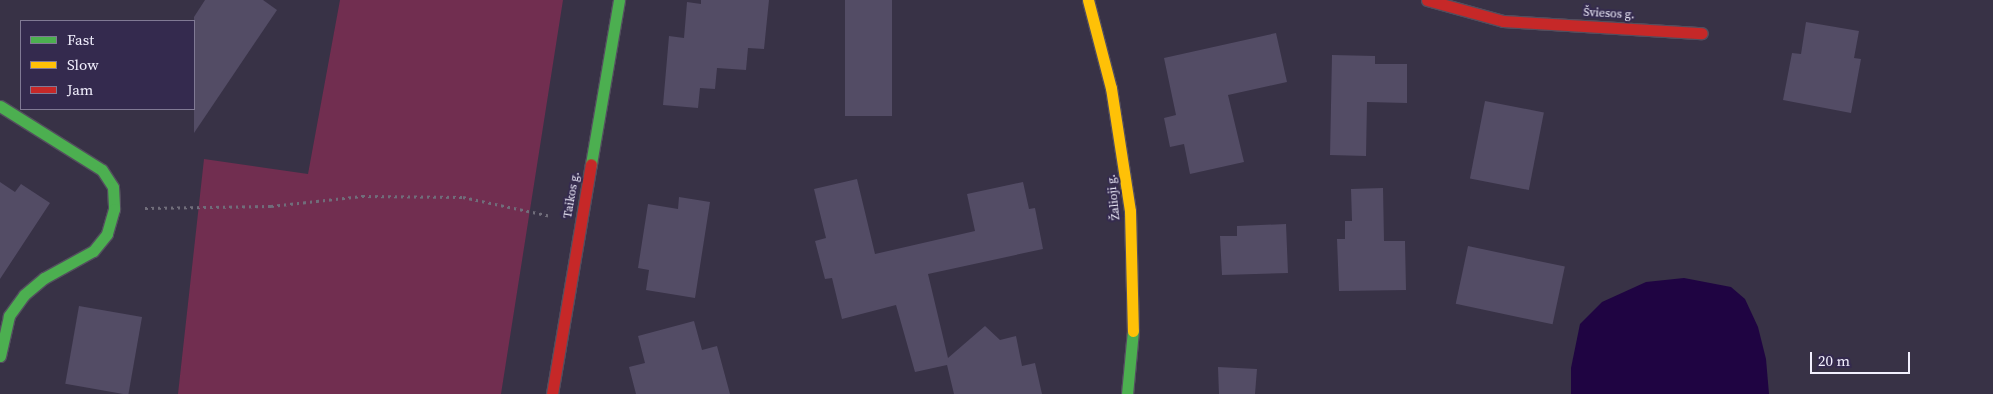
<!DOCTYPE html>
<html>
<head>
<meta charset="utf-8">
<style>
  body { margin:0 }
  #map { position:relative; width:1993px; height:394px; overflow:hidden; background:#383246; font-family:"Source Serif 4",serif }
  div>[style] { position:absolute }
  .green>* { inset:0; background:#712e50 }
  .water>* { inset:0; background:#1f0442 }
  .building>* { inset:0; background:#534c65; transform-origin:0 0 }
  .path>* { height:3px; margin-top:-1.5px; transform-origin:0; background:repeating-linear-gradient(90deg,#706d7a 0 2.5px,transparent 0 6.5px) }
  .roads { filter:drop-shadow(1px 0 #534e5e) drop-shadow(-1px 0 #534e5e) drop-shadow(0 1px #534e5e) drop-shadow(0 -1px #534e5e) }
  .fast>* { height:11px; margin:-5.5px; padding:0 5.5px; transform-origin:5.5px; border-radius:5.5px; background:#4caf50 }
  .slow>* { height:11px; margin:-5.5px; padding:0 5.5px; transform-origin:5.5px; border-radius:5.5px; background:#ffc107 }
  .jam>* { height:11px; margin:-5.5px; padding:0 5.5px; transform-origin:5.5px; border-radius:5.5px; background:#c62828 }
  span { translate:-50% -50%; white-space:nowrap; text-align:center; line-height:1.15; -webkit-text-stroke:4px #342a4e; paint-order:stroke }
  .street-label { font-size:12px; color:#f2f0fe }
  .legend { position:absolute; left:20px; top:20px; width:175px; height:90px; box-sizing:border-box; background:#342a4e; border:1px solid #807994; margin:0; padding:6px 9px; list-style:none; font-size:15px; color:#f2f0fe }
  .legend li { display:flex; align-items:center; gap:10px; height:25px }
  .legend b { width:25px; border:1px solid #807994 }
  .scale { position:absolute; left:1810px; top:352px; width:100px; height:22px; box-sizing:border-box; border:2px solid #f2f0fe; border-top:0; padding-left:6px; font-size:15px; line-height:18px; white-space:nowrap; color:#f2f0fe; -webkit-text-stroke:4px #342a4e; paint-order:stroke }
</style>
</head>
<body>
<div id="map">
  <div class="green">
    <i style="clip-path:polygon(340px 0,563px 0,501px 394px,178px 394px,204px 159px,308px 174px)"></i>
  </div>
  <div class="water">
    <i style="clip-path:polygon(1684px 278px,1731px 287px,1745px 299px,1758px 327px,1766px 359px,1769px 394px,1571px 394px,1571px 368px,1580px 324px,1602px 302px,1646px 282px)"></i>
  </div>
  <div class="building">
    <i style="clip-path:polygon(205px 0,263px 0,277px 10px,194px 133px,194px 17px)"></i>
    <i style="clip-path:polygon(701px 0,769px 0,764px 49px,748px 48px,746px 70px,717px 68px,715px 89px,700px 88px,698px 108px,663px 105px,669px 36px,684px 38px,687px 2px,701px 4px)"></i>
    <i style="left:845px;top:0;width:47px;height:116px"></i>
    <i style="clip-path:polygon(1806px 22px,1859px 31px,1854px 58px,1861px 59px,1851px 113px,1783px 100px,1792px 53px,1801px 54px)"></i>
    <i style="clip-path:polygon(1276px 33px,1287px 82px,1228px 95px,1244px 162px,1190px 174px,1184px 144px,1170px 147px,1164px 118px,1176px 115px,1164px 58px)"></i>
    <i style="clip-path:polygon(1332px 55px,1375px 56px,1375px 64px,1407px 64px,1407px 103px,1367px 102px,1366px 156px,1330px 155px)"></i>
    <i style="left:1485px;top:101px;width:60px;height:79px;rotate:11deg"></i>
    <i style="clip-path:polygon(857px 179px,875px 254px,975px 231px,967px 194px,1023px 182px,1029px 209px,1035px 208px,1043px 249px,928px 274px,948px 358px,985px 326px,1000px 340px,1016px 336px,1022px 366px,1035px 363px,1042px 394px,954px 394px,947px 365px,915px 372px,896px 305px,842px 319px,832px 278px,825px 279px,815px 241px,826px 238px,814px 189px)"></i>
    <i style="clip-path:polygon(0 182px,15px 192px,21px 184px,50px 203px,0 279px)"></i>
    <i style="clip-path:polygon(1383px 188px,1384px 241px,1405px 241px,1406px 290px,1339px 291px,1337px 239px,1345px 239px,1345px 221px,1352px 221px,1351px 189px)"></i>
    <i style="clip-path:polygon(679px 197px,710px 202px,695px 298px,646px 290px,649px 270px,638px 268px,648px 204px,678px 209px)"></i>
    <i style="clip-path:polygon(1286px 224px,1288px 273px,1222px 275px,1220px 236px,1237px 236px,1237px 226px)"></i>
    <i style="left:1468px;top:246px;width:99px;height:59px;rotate:12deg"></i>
    <i style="left:79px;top:306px;width:64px;height:79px;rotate:10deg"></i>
    <i style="clip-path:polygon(694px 321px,702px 350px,717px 346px,730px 394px,636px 394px,629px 367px,645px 363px,638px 336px)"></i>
    <i style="clip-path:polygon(1218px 367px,1257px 369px,1255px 394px,1219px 394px)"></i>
  </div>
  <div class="path">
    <i style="left:145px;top:208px;width:126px;rotate:-0.9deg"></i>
    <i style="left:271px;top:206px;width:92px;rotate:-6.3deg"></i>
    <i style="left:362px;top:196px;width:101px;rotate:0.6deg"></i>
    <i style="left:463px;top:197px;width:90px;rotate:12.2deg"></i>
  </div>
  <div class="roads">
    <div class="fast">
      <i style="left:0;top:106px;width:120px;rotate:32.1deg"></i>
      <i style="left:102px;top:170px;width:20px;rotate:57deg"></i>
      <i style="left:113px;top:187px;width:22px;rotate:87deg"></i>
      <i style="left:114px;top:209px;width:26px;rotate:106deg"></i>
      <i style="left:107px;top:234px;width:22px;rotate:129deg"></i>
      <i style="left:93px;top:251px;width:56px;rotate:151.1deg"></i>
      <i style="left:44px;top:278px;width:26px;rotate:140deg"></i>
      <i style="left:24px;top:295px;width:26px;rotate:126deg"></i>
      <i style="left:9px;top:316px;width:41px;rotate:102.7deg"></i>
      <i style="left:591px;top:164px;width:166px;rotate:-80.3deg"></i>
      <i style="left:1127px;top:394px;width:63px;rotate:-84.6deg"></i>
    </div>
    <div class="slow">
      <i style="left:1088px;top:0;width:91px;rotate:75.4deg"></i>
      <i style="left:1111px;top:88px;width:124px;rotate:81.2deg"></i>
      <i style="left:1130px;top:211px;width:120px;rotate:88.6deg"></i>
    </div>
    <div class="jam">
      <i style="left:1427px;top:0;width:79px;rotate:15.4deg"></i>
      <i style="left:1503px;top:21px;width:199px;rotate:3.5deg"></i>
      <i style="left:552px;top:394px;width:233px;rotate:-80.4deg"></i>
    </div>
  </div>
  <div class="street-label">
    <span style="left:1609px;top:14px;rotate:3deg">Šviesos g.</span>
    <span style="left:572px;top:195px;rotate:-80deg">Taikos g.</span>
    <span style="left:1114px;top:197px;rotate:-96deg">Žalioji g.</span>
  </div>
  <ul class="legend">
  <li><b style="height:6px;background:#4caf50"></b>Fast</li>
  <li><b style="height:6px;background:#ffc107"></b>Slow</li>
  <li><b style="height:6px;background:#c62828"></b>Jam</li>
  </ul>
  <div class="scale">20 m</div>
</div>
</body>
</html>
